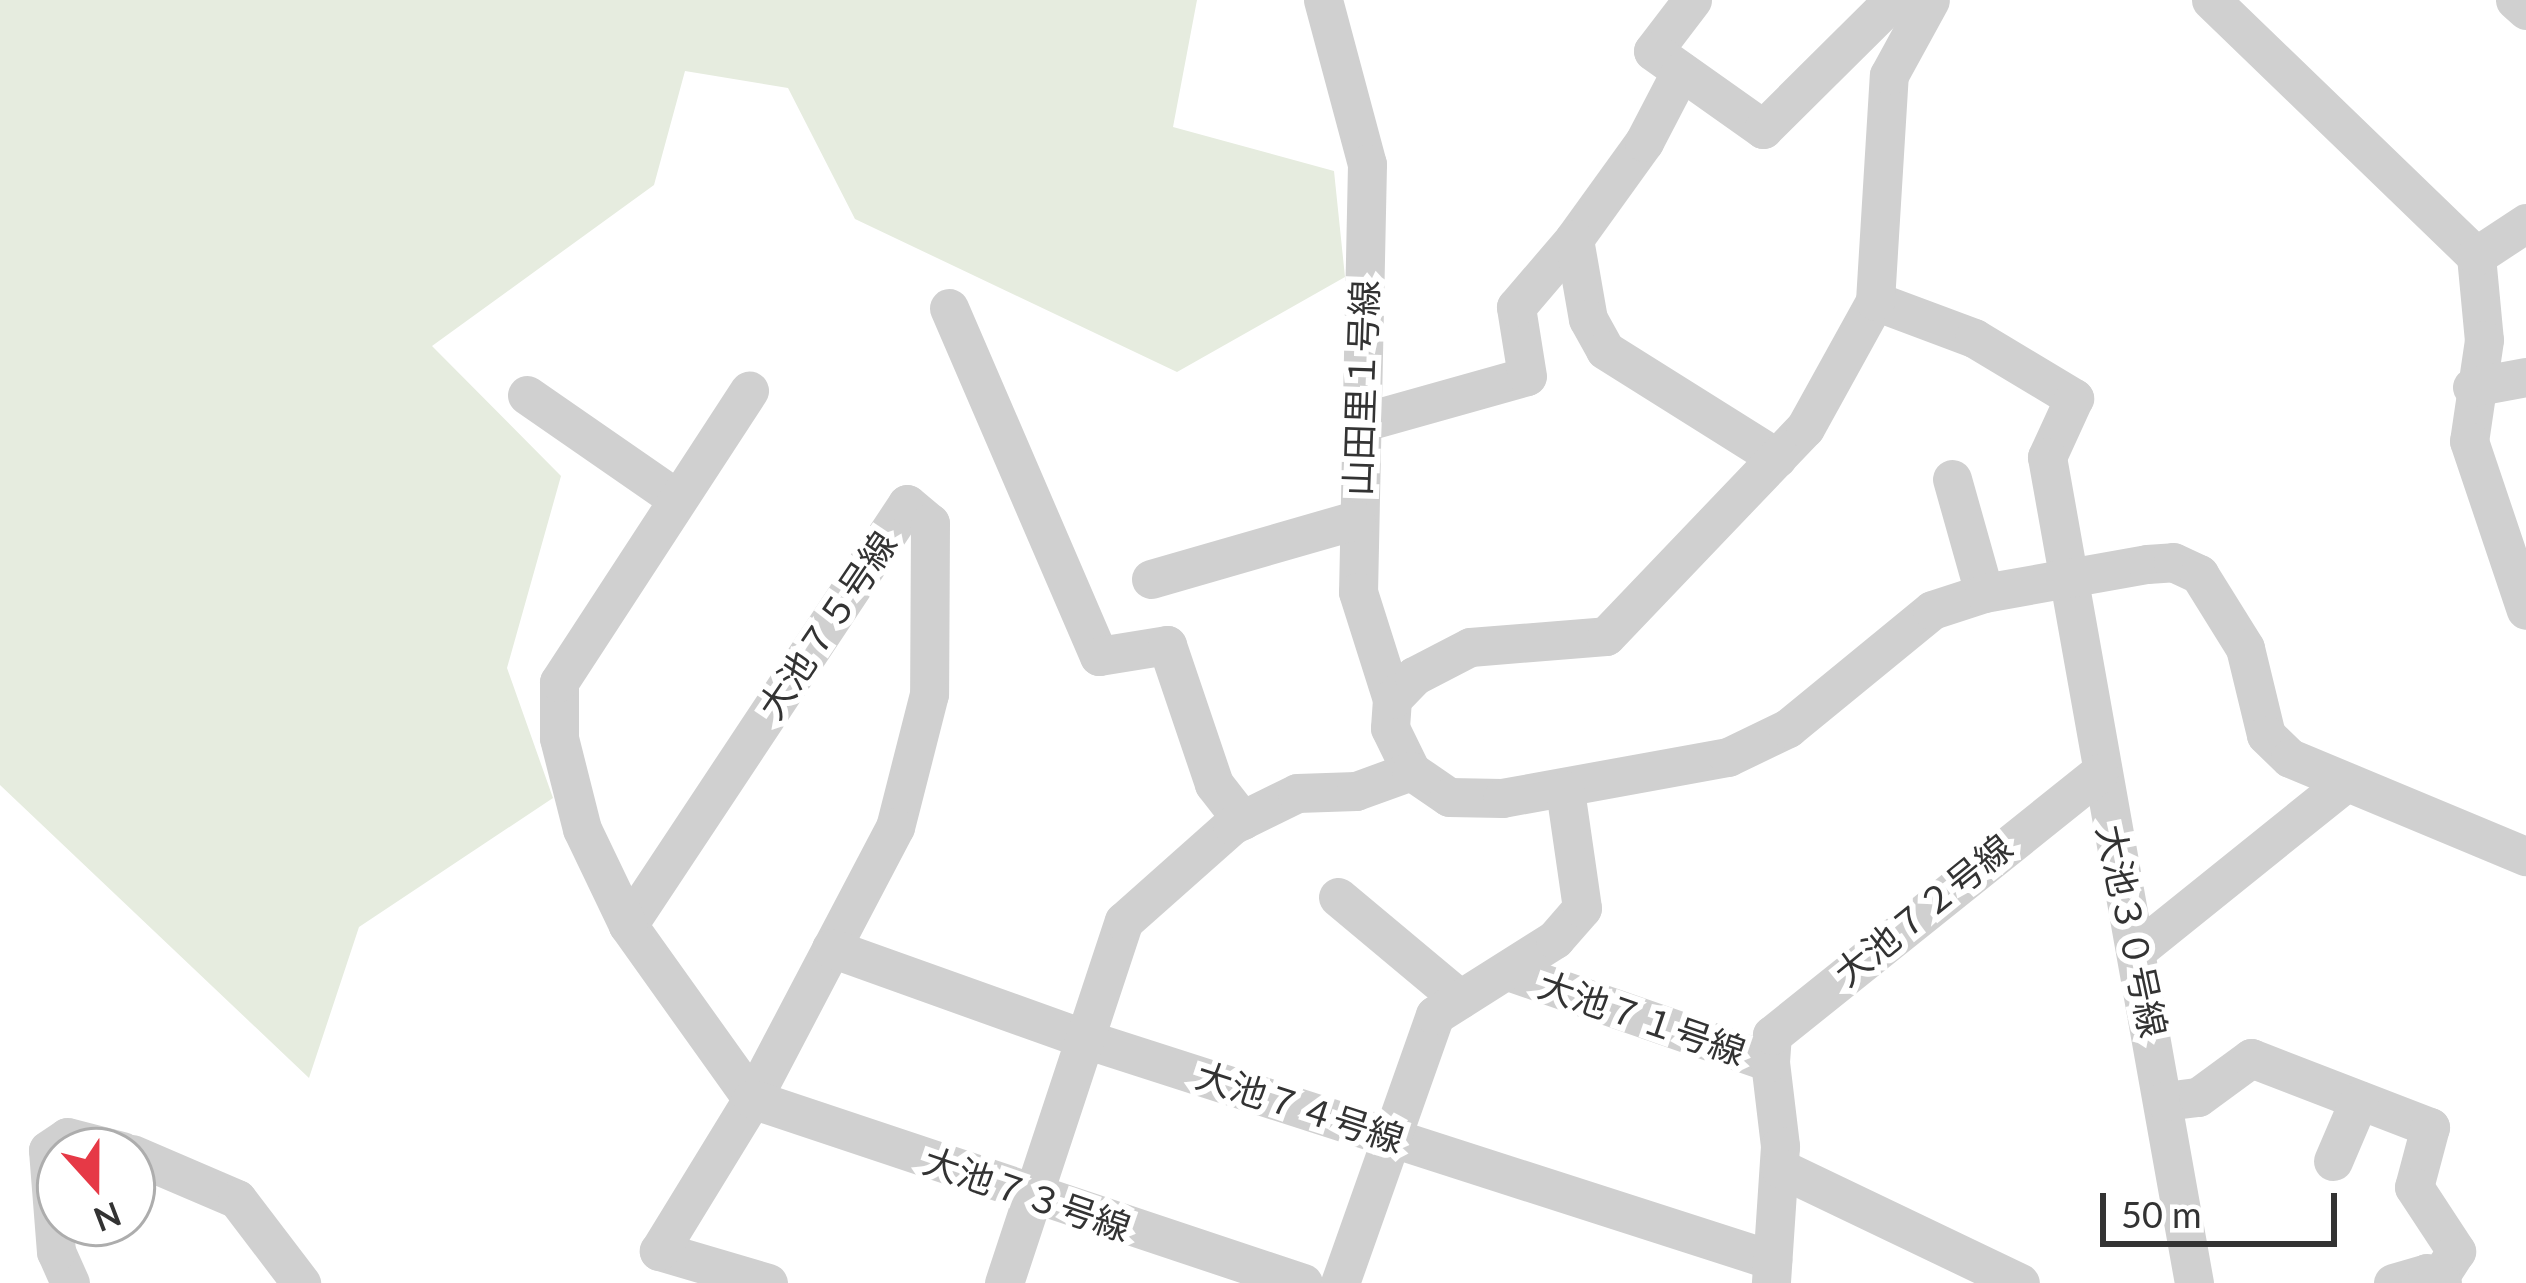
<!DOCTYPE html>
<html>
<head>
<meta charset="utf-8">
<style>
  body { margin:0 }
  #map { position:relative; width:2526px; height:1283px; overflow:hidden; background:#fff; font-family:Lato,"Noto Sans JP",sans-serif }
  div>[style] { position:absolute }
  .green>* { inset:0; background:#e6ecdf }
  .minor>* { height:39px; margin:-19.5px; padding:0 19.5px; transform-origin:19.5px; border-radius:19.5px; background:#d0d0d0 }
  span { translate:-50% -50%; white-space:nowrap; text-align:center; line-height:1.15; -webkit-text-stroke:12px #fff; paint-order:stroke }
  .street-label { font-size:36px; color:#333 }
  .north { position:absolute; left:36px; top:1127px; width:120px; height:120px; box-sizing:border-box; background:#fff; border:3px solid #adadad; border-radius:50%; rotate:159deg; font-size:33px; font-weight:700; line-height:48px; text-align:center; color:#333 }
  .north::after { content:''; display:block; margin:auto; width:42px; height:54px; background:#e63946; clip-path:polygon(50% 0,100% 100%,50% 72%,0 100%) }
  .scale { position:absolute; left:2100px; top:1193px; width:237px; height:54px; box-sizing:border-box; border:6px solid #333; border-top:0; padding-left:15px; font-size:36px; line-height:42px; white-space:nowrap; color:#333; -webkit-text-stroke:9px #fff; paint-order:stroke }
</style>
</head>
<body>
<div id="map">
  <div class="green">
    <i style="clip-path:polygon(0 0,1197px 0,1173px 127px,1334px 171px,1345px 277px,1177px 372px,855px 219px,788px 88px,685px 71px,654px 185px,432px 346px,561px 476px,507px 668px,553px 798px,359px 927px,309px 1078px,0 785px)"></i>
  </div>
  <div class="minor">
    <i style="left:1323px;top:0;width:170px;rotate:75deg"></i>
    <i style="left:1367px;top:164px;width:428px;rotate:91.2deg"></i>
    <i style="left:1358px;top:592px;width:112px;rotate:72.4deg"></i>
    <i style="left:1392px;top:699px;width:29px;rotate:94deg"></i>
    <i style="left:1390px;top:728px;width:48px;rotate:64deg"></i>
    <i style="left:1692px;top:0;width:64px;rotate:127.4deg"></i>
    <i style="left:1653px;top:51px;width:135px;rotate:35.3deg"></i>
    <i style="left:1763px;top:129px;width:183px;rotate:-44.8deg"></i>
    <i style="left:2211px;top:0;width:368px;rotate:44deg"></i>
    <i style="left:2476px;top:256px;width:84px;rotate:84.6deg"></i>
    <i style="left:2484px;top:340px;width:102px;rotate:98.4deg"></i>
    <i style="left:2469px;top:441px;width:178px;rotate:71.4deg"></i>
    <i style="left:2515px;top:0;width:15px;rotate:42deg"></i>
    <i style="left:1574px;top:239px;width:120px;rotate:-54.2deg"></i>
    <i style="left:1644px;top:142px;width:80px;rotate:-62.5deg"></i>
    <i style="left:2476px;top:256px;width:60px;rotate:-33.4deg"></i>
    <i style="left:1875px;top:301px;width:106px;rotate:20.5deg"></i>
    <i style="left:1974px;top:338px;width:117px;rotate:31deg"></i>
    <i style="left:2074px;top:398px;width:65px;rotate:114.6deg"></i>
    <i style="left:2047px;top:457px;width:839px;rotate:79.91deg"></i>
    <i style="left:949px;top:308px;width:379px;rotate:66.7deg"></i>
    <i style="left:1099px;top:656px;width:69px;rotate:-9.2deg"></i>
    <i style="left:1167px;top:645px;width:147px;rotate:71.3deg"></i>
    <i style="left:1214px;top:784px;width:46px;rotate:52.1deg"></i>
    <i style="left:2472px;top:387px;width:55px;rotate:-10.5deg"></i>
    <i style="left:527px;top:395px;width:181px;rotate:34.7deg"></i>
    <i style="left:1360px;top:423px;width:173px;rotate:-15.7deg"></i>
    <i style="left:1527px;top:376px;width:70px;rotate:-99.1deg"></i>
    <i style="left:1516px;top:307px;width:89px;rotate:-49.5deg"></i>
    <i style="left:1574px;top:239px;width:81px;rotate:80.1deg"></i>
    <i style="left:1588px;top:319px;width:35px;rotate:61deg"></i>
    <i style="left:1605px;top:350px;width:203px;rotate:32.1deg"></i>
    <i style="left:1952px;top:479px;width:118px;rotate:74.3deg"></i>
    <i style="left:1151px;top:579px;width:213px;rotate:-16.1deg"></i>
    <i style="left:1392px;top:699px;width:32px;rotate:-46deg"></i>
    <i style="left:1414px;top:676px;width:63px;rotate:-27.4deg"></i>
    <i style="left:1470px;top:647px;width:136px;rotate:-4.6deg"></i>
    <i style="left:1606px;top:636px;width:288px;rotate:-46.3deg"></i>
    <i style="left:1805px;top:428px;width:145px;rotate:-61.1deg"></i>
    <i style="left:1875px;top:301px;width:226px;rotate:-86.5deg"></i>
    <i style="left:1889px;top:75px;width:85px;rotate:-61.3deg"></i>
    <i style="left:1338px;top:897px;width:159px;rotate:39.9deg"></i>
    <i style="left:628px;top:925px;width:505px;rotate:-56.47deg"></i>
    <i style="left:907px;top:504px;width:30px;rotate:40deg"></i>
    <i style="left:930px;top:523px;width:171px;rotate:90.3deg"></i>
    <i style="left:929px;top:694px;width:137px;rotate:104.3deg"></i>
    <i style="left:895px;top:827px;width:307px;rotate:117.7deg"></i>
    <i style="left:752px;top:1099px;width:214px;rotate:-125.5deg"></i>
    <i style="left:628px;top:925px;width:106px;rotate:-115.6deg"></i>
    <i style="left:582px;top:829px;width:94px;rotate:-104.2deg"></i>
    <i style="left:559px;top:738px;width:56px;rotate:-90deg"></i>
    <i style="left:559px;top:682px;width:348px;rotate:-56.9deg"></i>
    <i style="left:831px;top:948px;width:270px;rotate:19.7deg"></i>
    <i style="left:1085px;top:1039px;width:722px;rotate:17.83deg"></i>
    <i style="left:2137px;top:950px;width:267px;rotate:-38.8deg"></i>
    <i style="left:1508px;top:971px;width:277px;rotate:19.2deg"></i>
    <i style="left:1770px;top:1062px;width:85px;rotate:83.2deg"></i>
    <i style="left:1780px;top:1146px;width:137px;rotate:93.8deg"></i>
    <i style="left:1770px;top:1062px;width:27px;rotate:-86deg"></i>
    <i style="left:1772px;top:1035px;width:418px;rotate:-38.7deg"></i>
    <i style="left:2165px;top:1101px;width:33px;rotate:-7deg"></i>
    <i style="left:2198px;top:1097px;width:66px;rotate:-36.3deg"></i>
    <i style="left:2251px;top:1058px;width:192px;rotate:21.1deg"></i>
    <i style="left:2430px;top:1127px;width:62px;rotate:104.9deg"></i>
    <i style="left:2414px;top:1187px;width:77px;rotate:56.7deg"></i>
    <i style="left:2456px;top:1251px;width:35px;rotate:123deg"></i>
    <i style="left:132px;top:1154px;width:114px;rotate:23.2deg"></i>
    <i style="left:237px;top:1199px;width:106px;rotate:52.7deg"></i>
    <i style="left:2333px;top:1161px;width:66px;rotate:-66.9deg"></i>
    <i style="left:1780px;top:1168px;width:266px;rotate:25.6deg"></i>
    <i style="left:70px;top:1283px;width:34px;rotate:-114deg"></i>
    <i style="left:56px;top:1252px;width:102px;rotate:-94.5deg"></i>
    <i style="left:48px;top:1150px;width:23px;rotate:-34deg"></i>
    <i style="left:67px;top:1137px;width:57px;rotate:14.3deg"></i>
    <i style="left:768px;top:1283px;width:114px;rotate:-163.6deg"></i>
    <i style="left:659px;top:1251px;width:178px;rotate:-58.5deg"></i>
    <i style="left:752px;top:1099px;width:581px;rotate:18.47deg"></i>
    <i style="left:1004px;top:1283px;width:381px;rotate:-71.7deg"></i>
    <i style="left:1124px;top:921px;width:144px;rotate:-41.6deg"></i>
    <i style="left:1232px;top:825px;width:72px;rotate:-26.2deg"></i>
    <i style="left:1297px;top:793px;width:59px;rotate:-1.9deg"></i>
    <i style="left:1356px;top:791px;width:59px;rotate:-20deg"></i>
    <i style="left:1411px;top:771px;width:46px;rotate:34.4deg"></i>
    <i style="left:1449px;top:797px;width:53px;rotate:1.1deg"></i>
    <i style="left:1502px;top:798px;width:230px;rotate:-10.3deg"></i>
    <i style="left:1728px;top:757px;width:67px;rotate:-25.8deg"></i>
    <i style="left:1788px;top:728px;width:186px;rotate:-39.3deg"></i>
    <i style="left:1932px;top:610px;width:55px;rotate:-18.1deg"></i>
    <i style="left:1984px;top:593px;width:166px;rotate:-10.1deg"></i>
    <i style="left:2147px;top:564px;width:26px;rotate:-4deg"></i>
    <i style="left:2173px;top:562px;width:29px;rotate:25deg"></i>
    <i style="left:2199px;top:574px;width:87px;rotate:58.1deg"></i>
    <i style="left:2245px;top:648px;width:89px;rotate:76.4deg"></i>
    <i style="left:2266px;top:735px;width:33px;rotate:44deg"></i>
    <i style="left:2290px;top:758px;width:256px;rotate:22.6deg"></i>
    <i style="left:1340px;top:1283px;width:284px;rotate:-70.5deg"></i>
    <i style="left:1435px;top:1015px;width:142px;rotate:-32.3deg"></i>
    <i style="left:1555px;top:939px;width:41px;rotate:-48.9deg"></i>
    <i style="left:1582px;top:908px;width:119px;rotate:-98.2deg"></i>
    <i style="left:2393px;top:1283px;width:35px;rotate:-16deg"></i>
    <i style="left:2427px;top:1273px;width:18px;rotate:34deg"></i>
  </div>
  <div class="street-label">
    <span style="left:1361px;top:388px;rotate:-88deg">山田里１号線</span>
    <span style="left:827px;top:625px;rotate:-56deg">大池７５号線</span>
    <span style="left:1923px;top:910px;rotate:-39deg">大池７２号線</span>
    <span style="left:2132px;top:931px;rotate:78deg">大池３０号線</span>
    <span style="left:1642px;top:1018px;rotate:19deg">大池７１号線</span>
    <span style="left:1300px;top:1107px;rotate:18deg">大池７４号線</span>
    <span style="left:1027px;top:1194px;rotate:19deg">大池７３号線</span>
  </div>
  <div class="north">N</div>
  <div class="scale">50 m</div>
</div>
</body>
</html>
